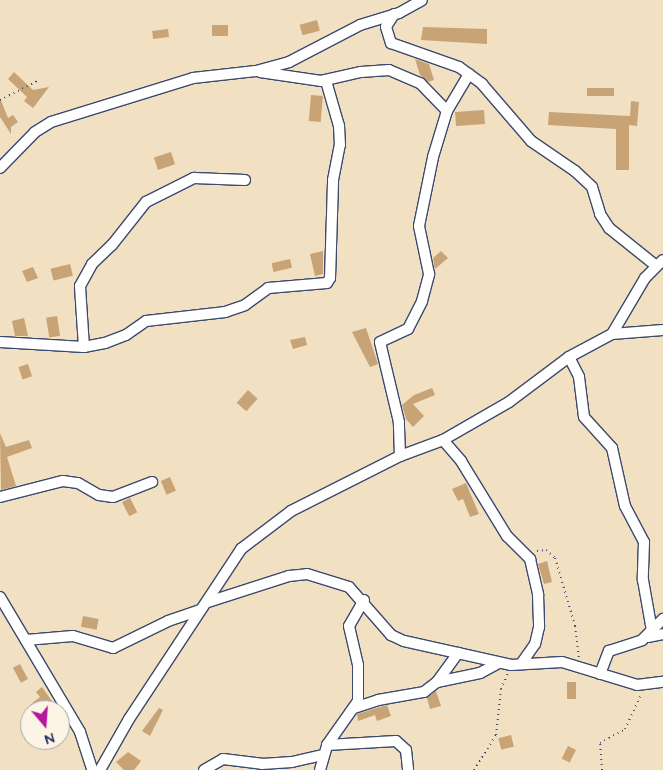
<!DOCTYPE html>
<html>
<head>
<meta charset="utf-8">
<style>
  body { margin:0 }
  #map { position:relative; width:663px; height:770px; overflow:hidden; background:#f2e0c2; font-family:"Architects Daughter",sans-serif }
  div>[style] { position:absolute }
  .building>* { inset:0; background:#c8a376; transform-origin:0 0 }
  .path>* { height:2px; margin-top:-1px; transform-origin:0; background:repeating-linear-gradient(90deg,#3b4a6d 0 1px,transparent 0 5px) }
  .roads { filter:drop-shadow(1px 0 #3b4a6d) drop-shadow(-1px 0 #3b4a6d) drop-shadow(0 1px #3b4a6d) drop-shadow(0 -1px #3b4a6d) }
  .minor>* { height:10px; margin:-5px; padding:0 5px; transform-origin:5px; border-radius:5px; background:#fff }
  span { translate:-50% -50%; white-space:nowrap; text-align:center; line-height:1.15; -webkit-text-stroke:4px #fcf5e5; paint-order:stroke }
  .north { position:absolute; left:20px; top:700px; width:50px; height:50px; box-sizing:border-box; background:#fcf5e5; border:1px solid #a2a6af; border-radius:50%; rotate:162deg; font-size:14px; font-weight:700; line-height:20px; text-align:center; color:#1b2f5e }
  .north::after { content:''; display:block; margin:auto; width:18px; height:22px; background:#b5179e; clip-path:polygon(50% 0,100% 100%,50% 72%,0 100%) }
</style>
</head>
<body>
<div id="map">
  <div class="building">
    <i style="left:317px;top:20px;width:11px;height:18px;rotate:75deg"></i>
    <i style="left:228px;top:25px;width:11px;height:16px;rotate:90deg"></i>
    <i style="clip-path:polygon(423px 27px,487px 29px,487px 44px,421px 40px)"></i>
    <i style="left:168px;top:29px;width:8px;height:16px;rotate:83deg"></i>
    <i style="clip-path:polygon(415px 59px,429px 64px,434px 80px,428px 82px,420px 75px)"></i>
    <i style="clip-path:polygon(14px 72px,33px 90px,49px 87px,33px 108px,24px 101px,27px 97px,8px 79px)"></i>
    <i style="left:587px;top:88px;width:27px;height:8px"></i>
    <i style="left:311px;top:95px;width:12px;height:26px;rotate:5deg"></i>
    <i style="clip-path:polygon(0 98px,8px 118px,13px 115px,18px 122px,11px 127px,11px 134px,0 117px)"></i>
    <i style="clip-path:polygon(631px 101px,639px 102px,637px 126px,629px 125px,629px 170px,616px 170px,616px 129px,548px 125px,549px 112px,630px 116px)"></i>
    <i style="left:484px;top:110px;width:14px;height:29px;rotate:86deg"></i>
    <i style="left:171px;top:152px;width:13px;height:18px;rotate:72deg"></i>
    <i style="clip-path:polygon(323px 251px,323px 274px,315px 276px,310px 254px)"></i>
    <i style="clip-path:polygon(441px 251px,448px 258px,435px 269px,433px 258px)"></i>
    <i style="left:290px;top:259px;width:9px;height:19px;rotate:77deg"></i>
    <i style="left:70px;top:264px;width:12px;height:20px;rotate:76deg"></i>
    <i style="clip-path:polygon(33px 267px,38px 278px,27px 282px,22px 271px)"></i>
    <i style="left:57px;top:316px;width:20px;height:11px;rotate:81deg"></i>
    <i style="clip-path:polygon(24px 318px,28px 336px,15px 336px,12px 321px)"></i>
    <i style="clip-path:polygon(366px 328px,378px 364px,370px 367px,352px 332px)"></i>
    <i style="clip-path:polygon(305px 337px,307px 345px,293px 349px,290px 340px)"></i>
    <i style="left:28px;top:364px;width:13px;height:10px;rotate:72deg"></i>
    <i style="clip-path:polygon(432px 388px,435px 395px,413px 404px,424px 416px,413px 427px,406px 419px,402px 405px,414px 395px)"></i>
    <i style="left:248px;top:390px;width:13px;height:17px;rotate:42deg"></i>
    <i style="clip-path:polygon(0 433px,6px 447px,29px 440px,32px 448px,7px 457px,16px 486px,1px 490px)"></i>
    <i style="left:170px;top:477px;width:15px;height:10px;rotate:67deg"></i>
    <i style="clip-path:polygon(466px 483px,479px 514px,470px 517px,463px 499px,458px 501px,452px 489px)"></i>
    <i style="left:130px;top:498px;width:16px;height:9px;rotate:63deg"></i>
    <i style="clip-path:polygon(547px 561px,552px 582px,544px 584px,538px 564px)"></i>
    <i style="left:83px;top:616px;width:16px;height:11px;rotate:11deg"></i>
    <i style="left:20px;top:664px;width:17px;height:8px;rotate:62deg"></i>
    <i style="left:567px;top:682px;width:9px;height:17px"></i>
    <i style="clip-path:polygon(42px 687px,54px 704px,45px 710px,36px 710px,32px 703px,40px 697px,36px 692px)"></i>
    <i style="clip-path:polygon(436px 691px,441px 706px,430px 709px,427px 698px)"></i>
    <i style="clip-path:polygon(387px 705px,391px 716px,377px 721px,375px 715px,358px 721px,357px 714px)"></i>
    <i style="clip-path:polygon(159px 708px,163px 710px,150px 736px,142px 731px)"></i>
    <i style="left:511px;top:735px;width:12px;height:13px;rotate:76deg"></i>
    <i style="left:568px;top:746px;width:9px;height:14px;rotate:27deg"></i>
    <i style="clip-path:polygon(128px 752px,141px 761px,134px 770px,124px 770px,116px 762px)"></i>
  </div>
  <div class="path">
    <i style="left:0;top:100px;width:42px;rotate:-27.2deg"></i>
    <i style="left:537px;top:551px;width:9px;rotate:-6deg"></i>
    <i style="left:546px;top:550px;width:12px;rotate:42deg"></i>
    <i style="left:555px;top:558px;width:71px;rotate:73.6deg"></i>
    <i style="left:575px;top:626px;width:32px;rotate:83deg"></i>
    <i style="left:474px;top:770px;width:41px;rotate:-57.8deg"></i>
    <i style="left:496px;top:735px;width:46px;rotate:-83.8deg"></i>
    <i style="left:501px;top:689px;width:17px;rotate:-66deg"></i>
    <i style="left:602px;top:770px;width:27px;rotate:-94deg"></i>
    <i style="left:600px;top:743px;width:29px;rotate:-29deg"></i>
    <i style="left:625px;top:729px;width:38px;rotate:-65deg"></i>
  </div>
  <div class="roads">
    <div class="minor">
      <i style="left:394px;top:14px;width:15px;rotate:122deg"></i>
      <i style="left:386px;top:27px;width:17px;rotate:73deg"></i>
      <i style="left:391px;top:43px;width:72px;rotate:19.4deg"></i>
      <i style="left:459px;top:67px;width:29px;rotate:36deg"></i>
      <i style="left:482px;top:84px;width:75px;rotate:49.3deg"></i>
      <i style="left:531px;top:141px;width:53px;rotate:34.3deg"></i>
      <i style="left:575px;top:171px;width:23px;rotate:43deg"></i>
      <i style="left:592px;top:187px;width:28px;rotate:73deg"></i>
      <i style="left:600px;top:214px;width:17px;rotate:57deg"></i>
      <i style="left:609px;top:228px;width:59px;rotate:38.8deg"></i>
      <i style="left:260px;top:72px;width:62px;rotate:8.4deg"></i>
      <i style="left:321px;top:81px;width:41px;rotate:-12.7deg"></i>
      <i style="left:361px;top:72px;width:28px;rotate:-4deg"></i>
      <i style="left:389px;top:70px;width:34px;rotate:23deg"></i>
      <i style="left:420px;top:83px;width:39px;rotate:46deg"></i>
      <i style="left:0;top:168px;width:50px;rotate:-45.8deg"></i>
      <i style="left:35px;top:132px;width:19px;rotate:-32deg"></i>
      <i style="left:51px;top:122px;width:149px;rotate:-17.2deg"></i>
      <i style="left:193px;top:78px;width:63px;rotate:-6.3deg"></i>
      <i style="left:256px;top:71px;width:34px;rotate:-15deg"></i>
      <i style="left:289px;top:62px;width:80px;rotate:-27.5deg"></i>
      <i style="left:360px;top:25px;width:41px;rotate:-17.1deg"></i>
      <i style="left:399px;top:13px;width:26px;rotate:-29deg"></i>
      <i style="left:612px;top:334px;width:51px;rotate:-4.5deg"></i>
      <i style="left:0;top:342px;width:84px;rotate:3.4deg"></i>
      <i style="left:84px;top:347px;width:21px;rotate:-11deg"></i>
      <i style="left:105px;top:343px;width:22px;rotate:-21deg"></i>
      <i style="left:126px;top:335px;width:24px;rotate:-35deg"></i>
      <i style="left:146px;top:321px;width:80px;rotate:-6.5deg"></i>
      <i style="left:225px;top:312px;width:21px;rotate:-19deg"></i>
      <i style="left:245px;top:305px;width:29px;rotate:-36deg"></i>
      <i style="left:268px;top:288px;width:59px;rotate:-4.8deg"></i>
      <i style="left:327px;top:283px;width:6px;rotate:-59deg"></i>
      <i style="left:330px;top:278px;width:98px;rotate:-88.2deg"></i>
      <i style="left:333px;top:180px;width:36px;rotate:-79deg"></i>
      <i style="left:340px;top:145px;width:19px;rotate:-93deg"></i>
      <i style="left:339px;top:126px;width:47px;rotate:-106.1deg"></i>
      <i style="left:84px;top:347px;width:61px;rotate:-93.8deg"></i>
      <i style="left:80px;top:286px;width:25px;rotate:-61deg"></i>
      <i style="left:92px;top:264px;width:28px;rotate:-44deg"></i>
      <i style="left:112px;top:245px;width:55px;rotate:-51.7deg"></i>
      <i style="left:146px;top:202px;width:54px;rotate:-26.6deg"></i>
      <i style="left:194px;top:178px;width:51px;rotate:2.2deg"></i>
      <i style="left:569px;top:357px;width:22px;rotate:63deg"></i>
      <i style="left:579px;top:377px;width:40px;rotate:82.9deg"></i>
      <i style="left:584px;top:417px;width:42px;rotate:47.9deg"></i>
      <i style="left:612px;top:448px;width:59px;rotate:77.4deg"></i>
      <i style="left:625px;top:506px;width:41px;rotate:62.2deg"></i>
      <i style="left:644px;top:542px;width:38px;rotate:92deg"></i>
      <i style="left:643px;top:580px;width:52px;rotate:80deg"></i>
      <i style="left:443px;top:440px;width:28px;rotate:49deg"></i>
      <i style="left:461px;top:461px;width:88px;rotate:58.5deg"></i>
      <i style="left:507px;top:536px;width:33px;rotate:45deg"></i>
      <i style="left:530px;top:559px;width:37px;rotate:77deg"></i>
      <i style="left:538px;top:595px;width:32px;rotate:88deg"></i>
      <i style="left:539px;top:627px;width:17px;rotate:103deg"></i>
      <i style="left:535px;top:644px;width:24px;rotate:125deg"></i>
      <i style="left:400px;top:456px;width:34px;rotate:-92deg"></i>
      <i style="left:399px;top:422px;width:82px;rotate:-103.4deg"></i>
      <i style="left:380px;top:342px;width:31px;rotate:-25deg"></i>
      <i style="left:408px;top:329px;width:31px;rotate:-63deg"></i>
      <i style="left:422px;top:301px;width:28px;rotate:-75deg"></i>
      <i style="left:429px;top:274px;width:49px;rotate:-101.8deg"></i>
      <i style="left:419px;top:226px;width:70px;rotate:-78.5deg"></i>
      <i style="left:433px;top:157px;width:48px;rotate:-73.1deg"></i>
      <i style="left:447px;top:111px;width:43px;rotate:-59.3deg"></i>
      <i style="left:0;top:497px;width:65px;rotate:-14.3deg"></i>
      <i style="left:63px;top:481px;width:15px;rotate:8deg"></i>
      <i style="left:78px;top:483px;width:24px;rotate:30deg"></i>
      <i style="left:99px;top:495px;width:14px;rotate:8deg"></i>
      <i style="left:113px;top:497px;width:42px;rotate:-21deg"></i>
      <i style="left:0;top:597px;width:157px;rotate:59.3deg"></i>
      <i style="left:80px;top:732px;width:40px;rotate:72deg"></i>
      <i style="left:208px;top:602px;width:85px;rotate:-17.8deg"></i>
      <i style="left:289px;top:576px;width:18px;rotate:-6deg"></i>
      <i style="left:307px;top:574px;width:44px;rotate:17.2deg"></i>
      <i style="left:349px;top:587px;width:64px;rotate:48.8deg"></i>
      <i style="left:391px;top:635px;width:14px;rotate:25deg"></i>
      <i style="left:404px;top:641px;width:110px;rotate:12.6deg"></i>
      <i style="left:511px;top:665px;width:51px;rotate:-3.4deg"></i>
      <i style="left:562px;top:662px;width:78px;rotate:17deg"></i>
      <i style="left:637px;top:685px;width:26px;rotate:-7deg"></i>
      <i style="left:648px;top:637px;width:15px;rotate:-11deg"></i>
      <i style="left:26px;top:640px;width:47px;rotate:-4.9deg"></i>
      <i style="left:73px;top:636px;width:42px;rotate:16.7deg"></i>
      <i style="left:113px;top:648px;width:61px;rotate:-26.1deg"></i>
      <i style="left:168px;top:621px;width:34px;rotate:-19deg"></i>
      <i style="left:600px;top:674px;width:25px;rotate:-69deg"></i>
      <i style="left:609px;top:651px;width:35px;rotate:-18deg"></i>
      <i style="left:642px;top:640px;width:30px;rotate:-45deg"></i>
      <i style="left:437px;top:682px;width:36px;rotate:-54deg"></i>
      <i style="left:354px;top:708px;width:25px;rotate:-18deg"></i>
      <i style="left:378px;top:700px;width:47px;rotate:-9.9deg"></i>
      <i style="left:424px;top:692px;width:16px;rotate:-38deg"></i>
      <i style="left:437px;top:682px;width:44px;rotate:-11.8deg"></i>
      <i style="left:480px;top:673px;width:21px;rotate:-28deg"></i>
      <i style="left:327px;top:745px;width:69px;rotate:-3.3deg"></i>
      <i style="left:396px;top:741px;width:13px;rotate:42deg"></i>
      <i style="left:406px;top:750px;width:20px;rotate:84deg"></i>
      <i style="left:100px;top:770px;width:59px;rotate:-60.4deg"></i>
      <i style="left:129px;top:719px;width:204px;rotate:-56.6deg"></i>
      <i style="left:241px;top:549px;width:63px;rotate:-37.2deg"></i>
      <i style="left:291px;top:511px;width:122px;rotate:-26.8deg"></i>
      <i style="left:400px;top:456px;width:46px;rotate:-20.4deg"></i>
      <i style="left:443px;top:440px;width:76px;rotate:-29.9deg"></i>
      <i style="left:509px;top:402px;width:75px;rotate:-36.9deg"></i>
      <i style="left:569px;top:357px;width:49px;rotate:-28.1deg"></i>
      <i style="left:612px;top:334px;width:65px;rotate:-59.5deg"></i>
      <i style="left:645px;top:278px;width:25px;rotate:-45deg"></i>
      <i style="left:204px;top:770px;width:22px;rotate:-30deg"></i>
      <i style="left:223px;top:759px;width:39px;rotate:7deg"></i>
      <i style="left:262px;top:764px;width:30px;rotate:-4deg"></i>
      <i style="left:292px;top:762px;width:32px;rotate:-13deg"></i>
      <i style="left:320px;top:770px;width:26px;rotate:-74deg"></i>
      <i style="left:327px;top:745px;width:54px;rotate:-54.8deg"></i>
      <i style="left:358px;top:701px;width:36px;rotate:-90deg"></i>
      <i style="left:358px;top:665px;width:40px;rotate:-103deg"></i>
      <i style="left:349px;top:626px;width:30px;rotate:-60deg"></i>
    </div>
  </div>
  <div class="north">N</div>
</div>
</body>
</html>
